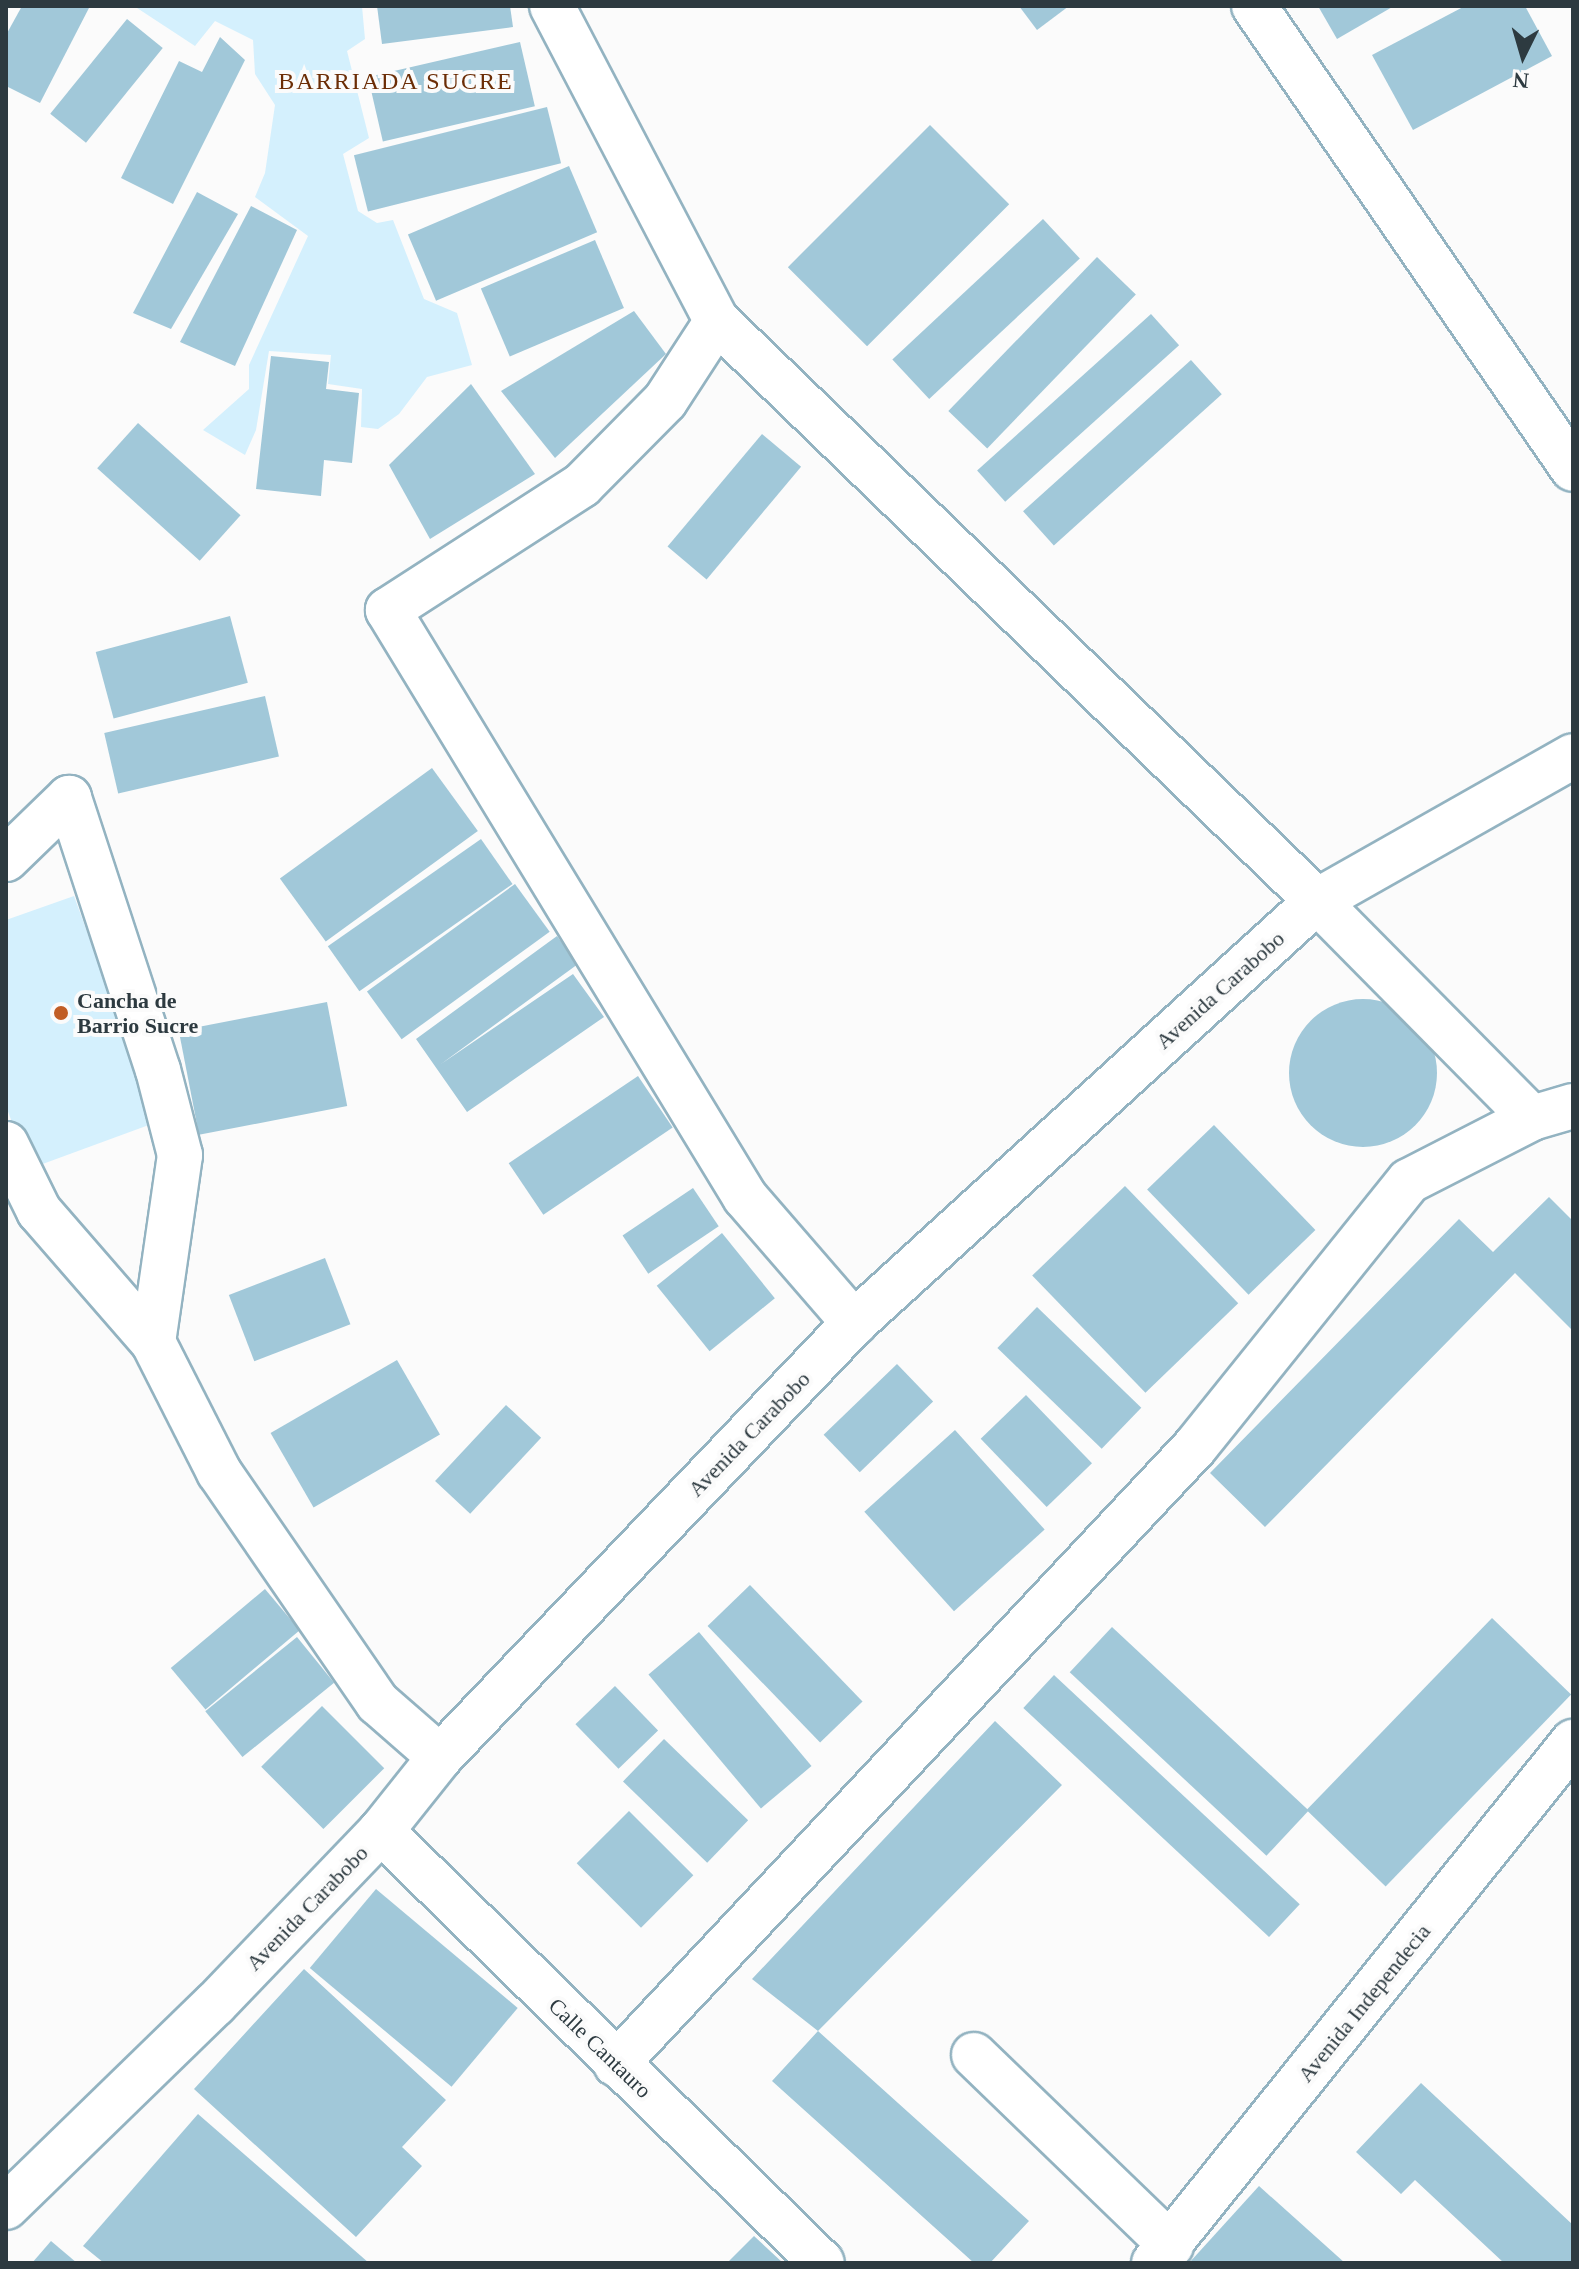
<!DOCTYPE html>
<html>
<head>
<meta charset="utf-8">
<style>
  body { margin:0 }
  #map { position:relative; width:1579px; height:2269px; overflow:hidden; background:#fbfbfb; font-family:"Times New Roman",serif }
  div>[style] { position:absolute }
  .green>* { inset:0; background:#d4f0fd }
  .building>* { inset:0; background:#a1c8d9; transform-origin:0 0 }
  .round { border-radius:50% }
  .roads { filter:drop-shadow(2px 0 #93b3c1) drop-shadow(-2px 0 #93b3c1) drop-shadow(0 2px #93b3c1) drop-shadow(0 -2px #93b3c1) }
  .minor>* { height:44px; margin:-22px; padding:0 22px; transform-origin:22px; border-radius:22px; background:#fff }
  .dots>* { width:22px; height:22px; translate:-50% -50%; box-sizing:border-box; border:4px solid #fbfbfb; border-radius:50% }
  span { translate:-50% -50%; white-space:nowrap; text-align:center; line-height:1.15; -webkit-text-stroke:8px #fbfbfb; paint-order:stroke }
  .street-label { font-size:22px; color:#2d3a40 }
  .poi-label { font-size:22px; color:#2d3a40; font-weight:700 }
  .left { translate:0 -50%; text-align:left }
  .neighbourhood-label { font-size:24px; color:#6b2d06; letter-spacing:2px }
  .frame { position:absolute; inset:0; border:8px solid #2d3a40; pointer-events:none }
  .north { position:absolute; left:1483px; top:16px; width:80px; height:80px; -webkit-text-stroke:6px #fbfbfb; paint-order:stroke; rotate:185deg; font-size:22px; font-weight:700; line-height:32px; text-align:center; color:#2d3a40 }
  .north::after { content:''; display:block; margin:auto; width:28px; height:36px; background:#2d3a40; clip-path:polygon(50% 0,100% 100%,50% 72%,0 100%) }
</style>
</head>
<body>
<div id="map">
  <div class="green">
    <i style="clip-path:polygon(134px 6px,362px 6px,365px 39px,347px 51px,369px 138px,343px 154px,358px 211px,377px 223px,393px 220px,424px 299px,457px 313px,472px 365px,427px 377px,399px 414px,378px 429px,361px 427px,362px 389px,328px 384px,331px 355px,269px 351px,256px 430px,245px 455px,203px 430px,249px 389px,249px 365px,308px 236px,255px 197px,265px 173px,275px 105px,255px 74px,253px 40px,215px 21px,195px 46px)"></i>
    <i style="clip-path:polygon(74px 896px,157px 1122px,29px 1169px,6px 1106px,6px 920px)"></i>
  </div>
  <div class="building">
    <i style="clip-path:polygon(22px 6px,90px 6px,40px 103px,6px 86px,6px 35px)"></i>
    <i style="clip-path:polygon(377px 6px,510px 6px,513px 27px,382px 44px)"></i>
    <i style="clip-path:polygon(1019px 6px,1069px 6px,1037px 30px)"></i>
    <i style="clip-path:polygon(1318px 6px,1394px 6px,1337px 39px)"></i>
    <i style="clip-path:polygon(1465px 6px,1525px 6px,1552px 56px,1413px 130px,1372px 55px)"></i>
    <i style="left:127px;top:19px;width:46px;height:122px;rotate:39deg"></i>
    <i style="clip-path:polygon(220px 37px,245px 60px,173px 204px,121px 178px,179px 61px,202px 72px)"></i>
    <i style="left:520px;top:42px;width:66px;height:156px;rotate:77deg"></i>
    <i style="left:547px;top:107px;width:58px;height:199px;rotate:76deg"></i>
    <i style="left:930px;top:125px;width:112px;height:201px;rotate:45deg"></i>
    <i style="left:569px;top:166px;width:72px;height:175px;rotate:67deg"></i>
    <i style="clip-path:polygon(197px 192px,238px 214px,171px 329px,133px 313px)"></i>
    <i style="clip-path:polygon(251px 206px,297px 230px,235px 366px,180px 342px)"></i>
    <i style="left:1043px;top:219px;width:54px;height:206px;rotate:47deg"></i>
    <i style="left:595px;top:240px;width:74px;height:124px;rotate:67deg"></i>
    <i style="left:1097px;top:257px;width:54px;height:214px;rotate:44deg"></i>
    <i style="clip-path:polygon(634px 311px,666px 354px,555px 458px,501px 391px)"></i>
    <i style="left:1151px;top:314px;width:42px;height:234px;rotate:48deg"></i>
    <i style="clip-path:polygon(271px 356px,329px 362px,326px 389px,359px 393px,352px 463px,324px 460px,321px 496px,256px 489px)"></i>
    <i style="left:1191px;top:360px;width:46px;height:226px;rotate:48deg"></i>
    <i style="clip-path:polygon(471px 384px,535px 474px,430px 539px,389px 465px)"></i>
    <i style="left:138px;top:423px;width:138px;height:61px;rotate:42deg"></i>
    <i style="left:762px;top:434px;width:51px;height:147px;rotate:40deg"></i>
    <i style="left:230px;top:616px;width:69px;height:139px;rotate:75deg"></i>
    <i style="left:265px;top:696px;width:62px;height:165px;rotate:77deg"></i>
    <i style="left:432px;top:768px;width:78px;height:188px;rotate:54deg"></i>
    <i style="left:481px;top:839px;width:55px;height:187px;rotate:55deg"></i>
    <i style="left:515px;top:884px;width:59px;height:183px;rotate:54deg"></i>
    <i style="clip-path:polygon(557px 936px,578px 964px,441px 1064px,573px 974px,604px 1017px,467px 1112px,416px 1039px)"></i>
    <i class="round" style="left:1289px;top:999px;width:148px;height:148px"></i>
    <i style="left:327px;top:1002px;width:106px;height:151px;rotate:79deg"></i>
    <i style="left:638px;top:1076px;width:62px;height:156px;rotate:56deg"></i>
    <i style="left:1214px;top:1125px;width:146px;height:93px;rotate:46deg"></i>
    <i style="left:1125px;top:1186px;width:163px;height:129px;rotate:46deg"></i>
    <i style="left:693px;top:1188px;width:46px;height:85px;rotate:56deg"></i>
    <i style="clip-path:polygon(1549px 1197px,1573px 1221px,1573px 1331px,1515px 1273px,1265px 1527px,1210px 1473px,1459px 1219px,1493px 1252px)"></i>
    <i style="left:722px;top:1233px;width:84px;height:84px;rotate:51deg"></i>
    <i style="left:325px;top:1258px;width:71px;height:103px;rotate:69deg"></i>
    <i style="left:1037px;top:1307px;width:145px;height:57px;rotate:44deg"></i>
    <i style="left:397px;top:1360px;width:86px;height:146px;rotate:60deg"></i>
    <i style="left:897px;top:1364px;width:52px;height:102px;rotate:46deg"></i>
    <i style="left:1026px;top:1395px;width:95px;height:63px;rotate:46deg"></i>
    <i style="left:506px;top:1405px;width:48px;height:104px;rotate:43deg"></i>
    <i style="left:955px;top:1430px;width:134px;height:122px;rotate:48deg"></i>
    <i style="left:750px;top:1585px;width:162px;height:59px;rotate:46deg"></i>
    <i style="left:265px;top:1589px;width:54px;height:123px;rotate:50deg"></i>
    <i style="left:1492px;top:1618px;width:110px;height:267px;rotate:44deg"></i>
    <i style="left:1112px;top:1627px;width:269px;height:62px;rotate:43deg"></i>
    <i style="left:699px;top:1632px;width:175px;height:66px;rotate:50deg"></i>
    <i style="left:297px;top:1637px;width:59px;height:118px;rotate:51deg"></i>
    <i style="left:1054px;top:1675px;width:336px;height:45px;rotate:43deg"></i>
    <i style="left:615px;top:1686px;width:62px;height:55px;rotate:46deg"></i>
    <i style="left:322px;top:1706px;width:88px;height:86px;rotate:45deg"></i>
    <i style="clip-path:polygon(995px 1721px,1062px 1785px,818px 2031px,1029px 2221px,990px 2263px,974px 2263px,772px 2081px,818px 2031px,752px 1979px)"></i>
    <i style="left:664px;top:1739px;width:117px;height:59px;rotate:44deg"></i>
    <i style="left:629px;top:1811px;width:91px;height:74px;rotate:45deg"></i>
    <i style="left:376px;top:1889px;width:185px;height:103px;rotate:40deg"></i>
    <i style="clip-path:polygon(304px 1969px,446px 2100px,402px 2147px,422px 2166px,356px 2237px,194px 2089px)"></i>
    <i style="clip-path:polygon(1421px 2083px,1573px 2225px,1573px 2263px,1504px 2263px,1415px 2180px,1401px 2194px,1356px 2152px)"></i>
    <i style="clip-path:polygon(198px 2114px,369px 2263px,104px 2263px,83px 2246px)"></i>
    <i style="clip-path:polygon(1259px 2186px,1345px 2263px,1189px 2263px)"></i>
    <i style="clip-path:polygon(754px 2236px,783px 2263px,727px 2263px)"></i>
    <i style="clip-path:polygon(51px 2241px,77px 2263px,32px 2263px)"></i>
  </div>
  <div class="roads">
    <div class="minor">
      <i style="left:552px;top:6px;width:356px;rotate:62.4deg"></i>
      <i style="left:717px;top:321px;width:835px;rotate:44.03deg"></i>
      <i style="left:1317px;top:901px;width:305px;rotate:45.3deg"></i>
      <i style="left:1254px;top:6px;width:562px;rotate:55.43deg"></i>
      <i style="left:717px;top:321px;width:95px;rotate:123deg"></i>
      <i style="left:665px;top:401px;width:118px;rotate:134.7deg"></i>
      <i style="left:582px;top:485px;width:231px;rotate:147.2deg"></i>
      <i style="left:388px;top:610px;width:687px;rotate:58.69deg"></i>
      <i style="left:745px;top:1197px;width:167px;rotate:49.1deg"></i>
      <i style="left:6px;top:859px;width:88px;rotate:-44.1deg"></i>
      <i style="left:69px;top:798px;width:286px;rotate:71.9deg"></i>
      <i style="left:158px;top:1070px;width:88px;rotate:75.5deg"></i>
      <i style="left:180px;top:1155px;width:189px;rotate:98.2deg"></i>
      <i style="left:6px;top:1144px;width:75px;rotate:63.8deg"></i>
      <i style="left:39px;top:1211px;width:174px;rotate:49deg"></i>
      <i style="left:153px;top:1342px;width:146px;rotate:63.1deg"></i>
      <i style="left:219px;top:1472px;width:280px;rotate:55.5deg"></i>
      <i style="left:378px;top:1703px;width:82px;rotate:41.1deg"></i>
      <i style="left:381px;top:1831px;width:617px;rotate:44.41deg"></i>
      <i style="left:974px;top:2055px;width:274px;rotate:44deg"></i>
      <i style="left:616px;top:2064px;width:846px;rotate:-46.82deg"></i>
      <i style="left:1195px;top:1447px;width:341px;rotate:-51.2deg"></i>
      <i style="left:1409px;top:1181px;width:138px;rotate:-27.1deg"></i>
      <i style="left:1532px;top:1118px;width:43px;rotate:-16.3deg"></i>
      <i style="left:6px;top:2207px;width:291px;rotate:-44.2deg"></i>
      <i style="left:215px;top:2004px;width:240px;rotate:-46.2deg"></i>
      <i style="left:381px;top:1831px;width:95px;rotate:-51.4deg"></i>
      <i style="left:440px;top:1757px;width:600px;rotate:-46.35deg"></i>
      <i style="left:854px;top:1323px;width:626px;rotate:-42.35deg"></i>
      <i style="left:1317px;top:901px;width:294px;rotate:-29.5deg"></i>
      <i style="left:1154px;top:2263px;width:669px;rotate:-51.19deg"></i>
    </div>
  </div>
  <div class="dots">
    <i style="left:61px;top:1013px;background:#c15d25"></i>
  </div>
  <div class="street-label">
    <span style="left:1220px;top:990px;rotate:-42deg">Avenida Carabobo</span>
    <span style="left:749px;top:1434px;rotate:-46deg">Avenida Carabobo</span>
    <span style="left:307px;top:1908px;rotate:-46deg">Avenida Carabobo</span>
    <span style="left:1364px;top:2003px;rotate:-51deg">Avenida Independecia</span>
    <span style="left:600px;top:2048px;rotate:44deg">Calle Cantauro</span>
  </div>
  <div class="poi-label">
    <span class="left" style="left:77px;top:1013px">Cancha de<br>Barrio Sucre</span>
  </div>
  <div class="neighbourhood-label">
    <span style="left:396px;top:82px">BARRIADA SUCRE</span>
  </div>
  <div class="frame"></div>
  <div class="north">N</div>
</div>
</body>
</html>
